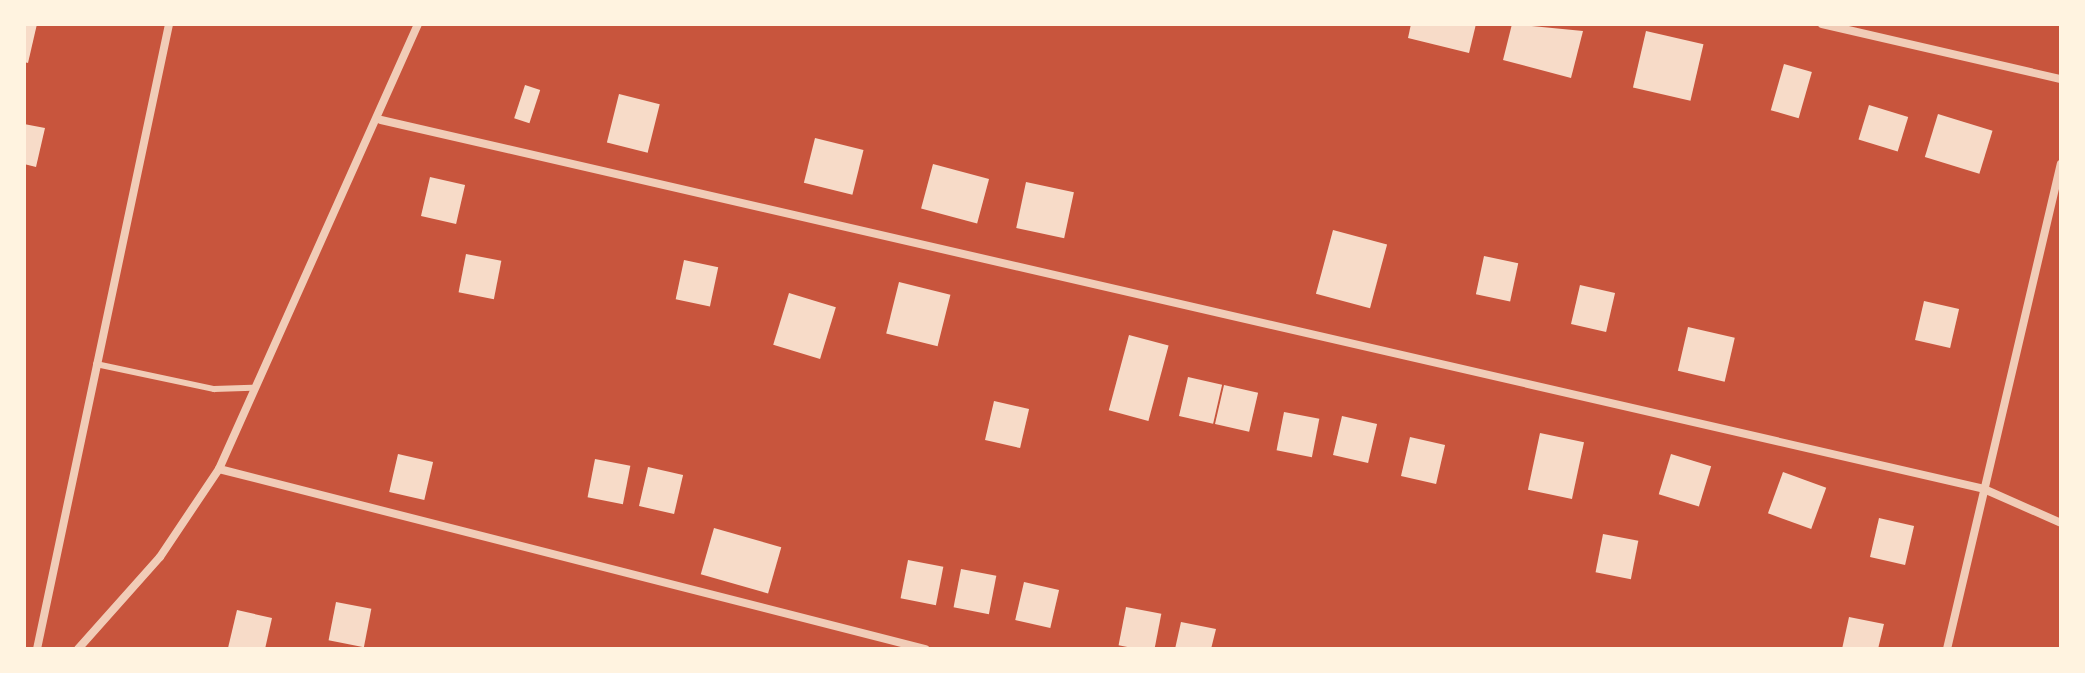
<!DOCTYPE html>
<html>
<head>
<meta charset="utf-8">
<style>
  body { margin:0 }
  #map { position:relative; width:2085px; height:673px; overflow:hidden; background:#c8553d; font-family:"Fira Sans",sans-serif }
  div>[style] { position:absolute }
  .building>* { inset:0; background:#f7dbc8; transform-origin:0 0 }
  .service>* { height:6px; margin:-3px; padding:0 3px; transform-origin:3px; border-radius:3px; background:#f1ccb7 }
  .minor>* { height:8px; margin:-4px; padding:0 4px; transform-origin:4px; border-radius:4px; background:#f1ccb7 }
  span { translate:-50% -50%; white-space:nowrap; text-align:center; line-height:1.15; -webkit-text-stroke:8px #fff3e0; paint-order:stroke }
  .frame { position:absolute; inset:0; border:26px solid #fff3e0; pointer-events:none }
</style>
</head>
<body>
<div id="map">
  <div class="building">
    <i style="clip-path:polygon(24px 24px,37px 24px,28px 63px,24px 62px)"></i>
    <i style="clip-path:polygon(1411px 24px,1476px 24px,1469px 53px,1408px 38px)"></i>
    <i style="clip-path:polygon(1512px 24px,1583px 31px,1571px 78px,1503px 60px)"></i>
    <i style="left:1646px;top:31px;width:59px;height:58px;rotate:13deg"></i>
    <i style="left:1784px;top:64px;width:29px;height:48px;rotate:16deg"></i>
    <i style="left:525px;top:85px;width:16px;height:35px;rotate:18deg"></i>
    <i style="left:619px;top:94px;width:42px;height:50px;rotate:14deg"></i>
    <i style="left:1869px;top:105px;width:41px;height:36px;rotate:17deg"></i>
    <i style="left:1938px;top:114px;width:57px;height:45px;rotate:17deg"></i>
    <i style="clip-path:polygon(24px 124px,45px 128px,36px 167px,24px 164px)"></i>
    <i style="left:815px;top:138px;width:50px;height:46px;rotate:14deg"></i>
    <i style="left:933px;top:164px;width:58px;height:46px;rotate:15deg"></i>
    <i style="left:430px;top:177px;width:36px;height:40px;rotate:13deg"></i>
    <i style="left:1026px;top:182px;width:49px;height:47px;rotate:12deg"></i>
    <i style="left:1333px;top:230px;width:56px;height:66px;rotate:15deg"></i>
    <i style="left:466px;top:254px;width:36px;height:39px;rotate:11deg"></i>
    <i style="left:1484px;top:256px;width:35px;height:39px;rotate:12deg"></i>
    <i style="left:684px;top:260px;width:35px;height:40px;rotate:12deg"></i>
    <i style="left:899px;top:282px;width:53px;height:53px;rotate:14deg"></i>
    <i style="left:1580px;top:285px;width:36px;height:40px;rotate:13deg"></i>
    <i style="left:789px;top:293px;width:49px;height:54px;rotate:17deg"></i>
    <i style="left:1924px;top:301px;width:36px;height:40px;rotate:13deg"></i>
    <i style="left:1688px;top:327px;width:48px;height:45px;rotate:13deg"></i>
    <i style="left:1129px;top:335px;width:41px;height:78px;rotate:15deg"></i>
    <i style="left:1188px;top:377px;width:35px;height:40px;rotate:13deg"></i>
    <i style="left:1224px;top:385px;width:35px;height:40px;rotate:13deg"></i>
    <i style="left:994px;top:401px;width:36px;height:40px;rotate:13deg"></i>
    <i style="left:1284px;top:412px;width:36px;height:39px;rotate:11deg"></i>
    <i style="left:1342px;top:416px;width:36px;height:40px;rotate:13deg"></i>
    <i style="left:1540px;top:433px;width:45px;height:58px;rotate:12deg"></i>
    <i style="left:1410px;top:437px;width:36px;height:40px;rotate:13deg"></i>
    <i style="left:398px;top:454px;width:36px;height:39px;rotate:13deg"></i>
    <i style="left:1671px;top:454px;width:42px;height:42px;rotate:17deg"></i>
    <i style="left:595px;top:459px;width:36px;height:39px;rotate:11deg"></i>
    <i style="left:648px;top:467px;width:36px;height:40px;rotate:13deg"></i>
    <i style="left:1783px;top:472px;width:46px;height:44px;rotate:20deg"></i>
    <i style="left:1879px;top:518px;width:36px;height:40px;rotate:13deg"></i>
    <i style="left:714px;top:528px;width:70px;height:48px;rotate:16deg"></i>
    <i style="left:1603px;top:534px;width:36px;height:39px;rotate:11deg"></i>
    <i style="left:908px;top:560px;width:36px;height:39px;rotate:11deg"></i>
    <i style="left:961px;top:569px;width:36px;height:39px;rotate:11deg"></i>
    <i style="left:1024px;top:582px;width:36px;height:39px;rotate:13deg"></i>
    <i style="left:336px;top:602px;width:36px;height:39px;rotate:11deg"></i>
    <i style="left:1126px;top:607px;width:36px;height:39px;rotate:11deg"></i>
    <i style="clip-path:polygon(237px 610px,272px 618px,265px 649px,228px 648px)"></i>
    <i style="clip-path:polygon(1849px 617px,1884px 624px,1878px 649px,1842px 649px)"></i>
    <i style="clip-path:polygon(1181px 622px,1216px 629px,1211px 649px,1175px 649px)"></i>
  </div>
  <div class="service">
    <i style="left:96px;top:364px;width:121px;rotate:12deg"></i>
    <i style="left:214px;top:389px;width:38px;rotate:-2deg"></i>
  </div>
  <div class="minor">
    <i style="left:1822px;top:24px;width:245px;rotate:13deg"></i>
    <i style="left:381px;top:120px;width:1645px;rotate:12.96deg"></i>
    <i style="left:1984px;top:489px;width:84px;rotate:23.8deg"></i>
    <i style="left:219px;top:469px;width:729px;rotate:14.3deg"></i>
    <i style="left:37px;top:649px;width:639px;rotate:-78.07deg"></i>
    <i style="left:78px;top:649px;width:123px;rotate:-48.3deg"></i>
    <i style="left:160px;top:557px;width:106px;rotate:-56.2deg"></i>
    <i style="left:219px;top:469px;width:487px;rotate:-65.9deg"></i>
    <i style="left:1947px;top:649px;width:498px;rotate:-76.8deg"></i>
  </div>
  <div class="frame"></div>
</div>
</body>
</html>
